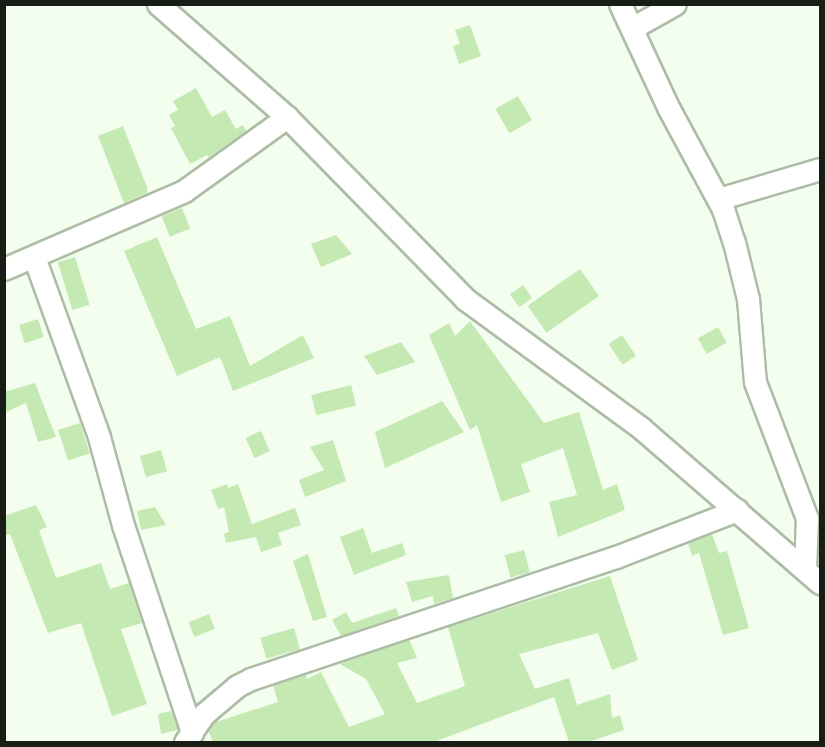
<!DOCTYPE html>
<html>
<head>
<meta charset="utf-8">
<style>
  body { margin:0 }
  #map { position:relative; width:825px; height:747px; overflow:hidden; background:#f4feef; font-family:"Golos Text",sans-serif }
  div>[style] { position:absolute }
  .building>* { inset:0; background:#c5e9b2; transform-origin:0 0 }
  .roads { filter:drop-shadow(2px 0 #adbda5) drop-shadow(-2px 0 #adbda5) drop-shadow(0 2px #adbda5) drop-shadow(0 -2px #adbda5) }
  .street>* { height:21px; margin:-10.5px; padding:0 10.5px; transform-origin:10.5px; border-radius:10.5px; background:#fff }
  span { translate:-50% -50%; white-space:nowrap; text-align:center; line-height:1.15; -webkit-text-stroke:4.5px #f4feef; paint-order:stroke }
  .frame { position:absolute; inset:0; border:6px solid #181d15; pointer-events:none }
</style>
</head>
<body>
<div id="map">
  <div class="building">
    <i style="clip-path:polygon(470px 25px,481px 56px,459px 64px,453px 46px,460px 44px,455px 30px)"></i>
    <i style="clip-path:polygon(196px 88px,212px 117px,225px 110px,236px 129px,243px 125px,246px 131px,209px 157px,207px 155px,190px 164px,171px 128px,175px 126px,169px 115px,178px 110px,173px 101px)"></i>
    <i style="left:518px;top:96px;width:28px;height:26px;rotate:60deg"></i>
    <i style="clip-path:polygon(123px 126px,147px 187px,147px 193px,124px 203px,98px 136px)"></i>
    <i style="left:182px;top:208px;width:22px;height:22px;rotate:68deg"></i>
    <i style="clip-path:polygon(336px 235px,352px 254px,321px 267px,311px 244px)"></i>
    <i style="clip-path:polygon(157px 237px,196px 329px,230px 316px,250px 366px,303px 335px,314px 358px,233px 391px,220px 357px,177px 376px,124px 251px)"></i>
    <i style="left:75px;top:257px;width:50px;height:18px;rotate:73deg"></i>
    <i style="left:580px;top:269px;width:33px;height:64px;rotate:55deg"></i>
    <i style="left:523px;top:285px;width:16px;height:16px;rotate:55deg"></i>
    <i style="left:38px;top:319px;width:19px;height:20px;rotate:72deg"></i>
    <i style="clip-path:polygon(470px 321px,544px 423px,579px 412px,603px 490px,617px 484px,625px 510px,558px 537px,549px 502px,577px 495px,563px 448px,521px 464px,530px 492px,501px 502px,477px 425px,470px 430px,429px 335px,449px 323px,455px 336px)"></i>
    <i style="left:718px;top:327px;width:18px;height:23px;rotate:61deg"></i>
    <i style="left:622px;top:335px;width:25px;height:16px;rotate:56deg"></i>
    <i style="clip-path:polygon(401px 342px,415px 362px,377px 375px,364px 356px)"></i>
    <i style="clip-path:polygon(35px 383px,56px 437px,38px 442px,26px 403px,4px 413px,4px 392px)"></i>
    <i style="left:351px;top:385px;width:21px;height:41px;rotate:76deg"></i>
    <i style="clip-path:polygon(442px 401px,464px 432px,385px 468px,375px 432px)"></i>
    <i style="left:80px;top:423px;width:32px;height:23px;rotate:72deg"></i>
    <i style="left:261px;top:431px;width:22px;height:17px;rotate:66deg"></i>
    <i style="clip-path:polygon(333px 440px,346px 481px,305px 497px,299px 480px,324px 470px,310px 447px)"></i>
    <i style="left:161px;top:450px;width:22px;height:22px;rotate:74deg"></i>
    <i style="clip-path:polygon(227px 484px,228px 488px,238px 484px,252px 524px,295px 508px,301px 525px,278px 533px,282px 545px,261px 552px,256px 537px,226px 543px,224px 534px,229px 532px,224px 507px,218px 509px,211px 490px)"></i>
    <i style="clip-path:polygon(36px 505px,47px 527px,39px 530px,56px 578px,101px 563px,110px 589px,129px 583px,142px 623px,121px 629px,147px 704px,112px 716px,81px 623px,48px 633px,10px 534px,4px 536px,4px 516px)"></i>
    <i style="clip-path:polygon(155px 507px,166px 525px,141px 530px,137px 511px)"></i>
    <i style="clip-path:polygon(363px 528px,372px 553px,402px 543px,406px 555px,354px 575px,340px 537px)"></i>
    <i style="clip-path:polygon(712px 534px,719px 553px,727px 551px,749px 628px,723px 635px,699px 553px,692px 556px,688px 543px)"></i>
    <i style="left:524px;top:550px;width:23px;height:20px;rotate:75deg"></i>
    <i style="clip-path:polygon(308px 554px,327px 617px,313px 621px,293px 561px)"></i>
    <i style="clip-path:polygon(449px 575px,453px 598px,434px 604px,433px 596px,412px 602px,406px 582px)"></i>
    <i style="clip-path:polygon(610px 576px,638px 660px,612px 670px,598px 633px,519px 654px,535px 689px,569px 678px,577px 705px,610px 694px,612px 718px,620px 715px,624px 730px,588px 742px,569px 742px,554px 697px,434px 742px,213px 742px,208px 730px,213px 723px,278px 702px,273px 685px,306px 674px,307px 679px,321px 672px,349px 727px,385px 714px,366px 679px,340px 664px,409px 639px,417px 658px,397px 663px,417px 703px,465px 686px,448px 627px)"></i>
    <i style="clip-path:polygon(396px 608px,399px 616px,341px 636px,332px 620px,346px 612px,352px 623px)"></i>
    <i style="left:209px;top:614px;width:16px;height:22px;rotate:68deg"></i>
    <i style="left:294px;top:628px;width:22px;height:35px;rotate:74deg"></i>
    <i style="clip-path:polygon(171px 711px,178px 730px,161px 734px,158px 714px)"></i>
  </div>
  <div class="roads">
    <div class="street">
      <i style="left:158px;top:4px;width:171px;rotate:41.2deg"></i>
      <i style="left:287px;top:117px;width:255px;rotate:45.6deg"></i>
      <i style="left:465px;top:299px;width:218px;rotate:36.2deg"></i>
      <i style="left:641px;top:428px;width:237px;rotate:40.9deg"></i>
      <i style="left:620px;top:4px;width:116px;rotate:65deg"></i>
      <i style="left:669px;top:109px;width:114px;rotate:61.6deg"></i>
      <i style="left:723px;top:209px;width:35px;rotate:72deg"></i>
      <i style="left:734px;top:242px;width:59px;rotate:76.2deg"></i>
      <i style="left:748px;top:299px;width:83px;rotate:85.2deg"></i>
      <i style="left:755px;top:382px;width:146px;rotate:69.1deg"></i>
      <i style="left:807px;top:518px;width:50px;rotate:92.3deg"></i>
      <i style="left:632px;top:28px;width:49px;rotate:-29.2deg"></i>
      <i style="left:718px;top:199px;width:106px;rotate:-16.4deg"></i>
      <i style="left:34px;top:257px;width:191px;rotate:70.1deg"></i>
      <i style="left:99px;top:437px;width:91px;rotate:74.7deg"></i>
      <i style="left:123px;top:525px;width:219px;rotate:71.6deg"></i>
      <i style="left:4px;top:269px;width:196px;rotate:-23.4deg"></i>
      <i style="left:184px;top:191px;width:127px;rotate:-35.7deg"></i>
      <i style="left:185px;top:742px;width:34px;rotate:-56deg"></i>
      <i style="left:204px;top:714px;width:43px;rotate:-40.3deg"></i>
      <i style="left:237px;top:686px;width:16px;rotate:-27deg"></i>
      <i style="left:251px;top:679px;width:385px;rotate:-18.5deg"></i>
      <i style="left:616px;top:557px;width:130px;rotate:-21.2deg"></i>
    </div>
  </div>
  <div class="frame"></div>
</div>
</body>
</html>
